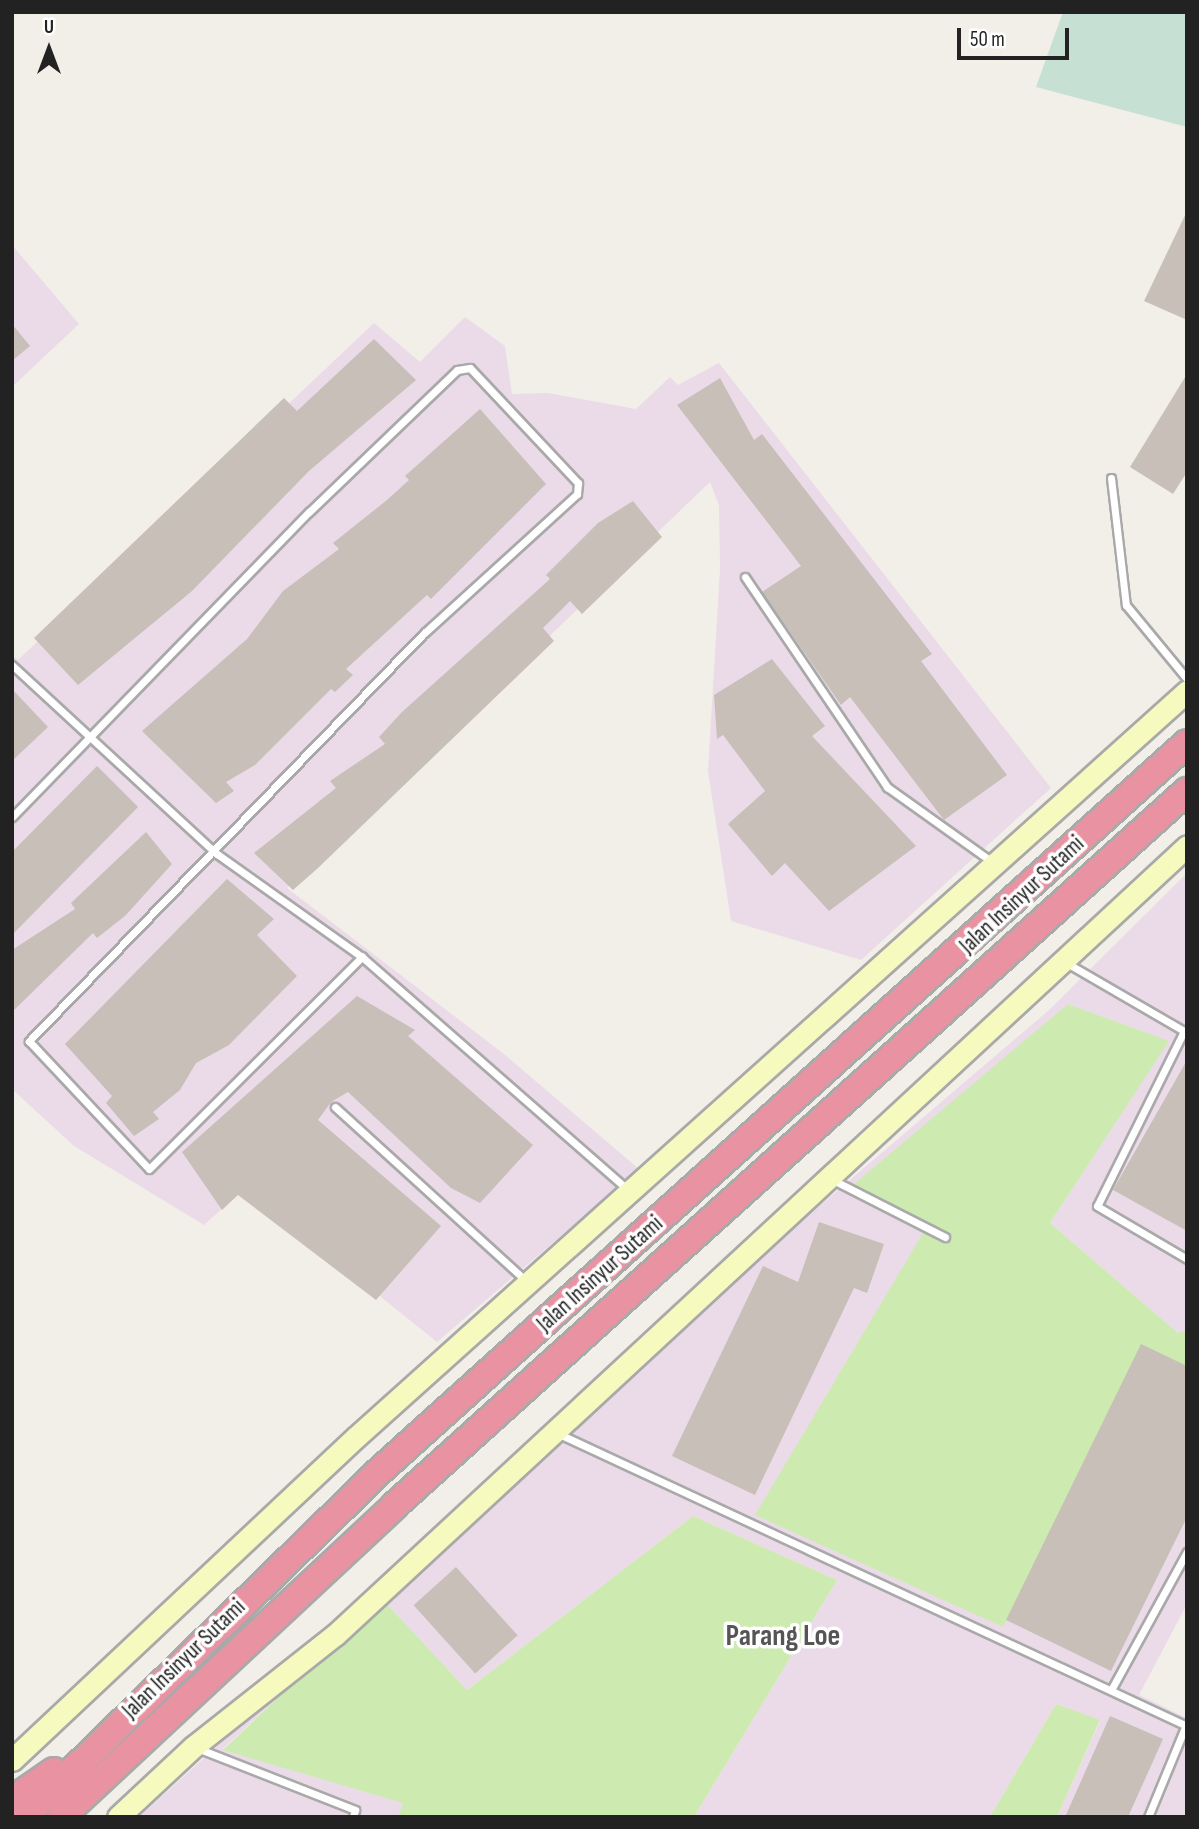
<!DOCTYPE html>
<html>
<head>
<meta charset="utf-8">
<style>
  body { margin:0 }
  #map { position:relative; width:1199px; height:1829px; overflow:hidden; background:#f2efe9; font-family:"Sofia Sans Condensed",sans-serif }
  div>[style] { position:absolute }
  .industrial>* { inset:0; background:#ebdbe8 }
  .grass>* { inset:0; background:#cdebb0 }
  .wetland>* { inset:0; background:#c6e0d4 }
  .building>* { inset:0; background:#c7bfb8; transform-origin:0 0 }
  .roads { filter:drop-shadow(2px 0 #a9a9a9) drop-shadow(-2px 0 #a9a9a9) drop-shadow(0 2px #a9a9a9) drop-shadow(0 -2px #a9a9a9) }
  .lane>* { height:7px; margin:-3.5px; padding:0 3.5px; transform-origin:3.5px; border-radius:3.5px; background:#fff }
  .secondary>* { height:21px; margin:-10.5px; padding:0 10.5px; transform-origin:10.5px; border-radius:10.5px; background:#f7fabf }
  .highway>* { height:26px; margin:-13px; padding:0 13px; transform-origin:13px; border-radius:13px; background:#e892a2 }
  span { translate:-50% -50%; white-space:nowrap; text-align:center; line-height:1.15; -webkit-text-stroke:7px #fff; paint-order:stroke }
  .street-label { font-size:23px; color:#222 }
  .district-label { font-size:30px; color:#555; font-weight:700 }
  .frame { position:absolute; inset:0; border:14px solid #222; pointer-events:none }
  .north { position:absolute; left:14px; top:14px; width:70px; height:70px; -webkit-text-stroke:5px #fff; paint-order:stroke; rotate:0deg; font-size:19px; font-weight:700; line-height:28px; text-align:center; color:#222 }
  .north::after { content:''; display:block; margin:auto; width:24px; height:32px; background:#222; clip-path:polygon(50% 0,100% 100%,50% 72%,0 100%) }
  .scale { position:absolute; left:957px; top:28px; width:112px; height:32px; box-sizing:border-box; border:4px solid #222; border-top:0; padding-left:9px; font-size:21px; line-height:24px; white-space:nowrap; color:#222; -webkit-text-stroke:5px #fff; paint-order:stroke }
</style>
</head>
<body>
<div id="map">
  <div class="industrial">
    <i style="clip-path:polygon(12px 245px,79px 324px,12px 387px)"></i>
    <i style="clip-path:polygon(465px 317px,505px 346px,512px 394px,548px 393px,636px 409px,670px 377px,678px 385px,719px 363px,1051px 788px,861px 960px,731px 921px,708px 771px,720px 569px,719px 505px,710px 482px,287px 888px,504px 1054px,639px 1169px,437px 1342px,245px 1188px,204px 1225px,74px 1146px,12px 1089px,12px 655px,18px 660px,374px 323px,420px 362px)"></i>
    <i style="clip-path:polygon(1187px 873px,1187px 1330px,1179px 1334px,1050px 1223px,1168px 1041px,1068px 1004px,926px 1227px,1187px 1369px,1187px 1604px,1139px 1695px,1187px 1718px,1187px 1817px,1057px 1817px,1100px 1721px,1056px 1704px,990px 1817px,694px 1817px,837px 1580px,693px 1516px,467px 1690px,382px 1600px,223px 1749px,404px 1803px,398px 1817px,139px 1817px,694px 1313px,1049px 1010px)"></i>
  </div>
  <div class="grass">
    <i style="clip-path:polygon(1068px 1004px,1169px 1041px,1050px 1223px,1178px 1333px,1187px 1330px,1187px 1369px,1142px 1347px,1003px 1627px,755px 1515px,926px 1228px,847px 1190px)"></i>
    <i style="clip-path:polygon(693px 1516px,837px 1580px,694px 1817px,398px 1817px,403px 1803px,223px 1750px,382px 1599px,467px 1690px)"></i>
    <i style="clip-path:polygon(1056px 1704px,1100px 1720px,1057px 1817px,990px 1817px)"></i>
  </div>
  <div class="wetland">
    <i style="clip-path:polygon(1063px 12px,1187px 12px,1187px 127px,1036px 87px)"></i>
  </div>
  <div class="building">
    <i style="clip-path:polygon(1187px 211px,1187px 320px,1144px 301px)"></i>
    <i style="clip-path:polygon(12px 324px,30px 346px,12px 361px)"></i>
    <i style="clip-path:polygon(374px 339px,416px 380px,309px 471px,192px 591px,78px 685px,34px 638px,284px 398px,297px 411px)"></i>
    <i style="clip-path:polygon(1187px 374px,1187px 472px,1173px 494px,1130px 467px)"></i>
    <i style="clip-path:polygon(720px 378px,754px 440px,762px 434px,932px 654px,921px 661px,1007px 775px,944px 820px,850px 697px,841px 705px,762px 592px,801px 566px,677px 405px)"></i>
    <i style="clip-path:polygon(480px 409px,546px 484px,431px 599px,427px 595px,346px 669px,353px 675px,335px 692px,331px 689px,255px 765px,226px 782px,234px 791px,216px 803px,142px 731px,247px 639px,283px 591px,339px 549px,333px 543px,387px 500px,409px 480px,405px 476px)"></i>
    <i style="clip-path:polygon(633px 501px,662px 537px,582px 614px,570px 601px,543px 628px,554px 641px,318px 868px,293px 890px,254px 853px,336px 788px,330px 781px,385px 744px,379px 737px,402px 712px,550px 579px,546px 575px,598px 523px)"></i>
    <i style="clip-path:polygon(772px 659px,825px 726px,812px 736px,916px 846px,829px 911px,785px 863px,772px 876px,728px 824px,765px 791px,723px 735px,717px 739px,714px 695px)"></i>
    <i style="clip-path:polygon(12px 689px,48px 727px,12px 761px)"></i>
    <i style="clip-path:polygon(97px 766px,138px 807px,12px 935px,12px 852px)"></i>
    <i style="clip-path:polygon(146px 832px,172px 864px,125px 916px,97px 938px,93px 933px,12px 1012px,12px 950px,75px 909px,71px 903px)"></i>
    <i style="clip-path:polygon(227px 879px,274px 919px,257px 935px,297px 976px,229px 1045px,196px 1063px,180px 1090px,153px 1112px,159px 1119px,134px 1136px,106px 1103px,112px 1096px,65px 1044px)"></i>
    <i style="clip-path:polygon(357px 996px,415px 1030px,408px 1036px,533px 1145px,480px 1203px,451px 1188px,348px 1092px,331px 1102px,318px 1120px,441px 1226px,376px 1300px,238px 1195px,222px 1210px,182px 1152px)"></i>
    <i style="clip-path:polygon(1187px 1060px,1187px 1231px,1113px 1190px)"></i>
    <i style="clip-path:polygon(819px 1222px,884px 1244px,867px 1293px,854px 1288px,755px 1495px,672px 1456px,763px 1266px,798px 1282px)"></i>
    <i style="clip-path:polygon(1141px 1344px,1187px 1366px,1187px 1517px,1111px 1671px,1006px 1620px)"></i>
    <i style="left:456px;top:1567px;width:92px;height:57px;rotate:48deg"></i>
    <i style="clip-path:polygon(1110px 1716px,1163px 1739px,1128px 1817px,1065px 1817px)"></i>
  </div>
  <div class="roads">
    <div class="lane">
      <i style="left:1111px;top:478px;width:128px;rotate:83.3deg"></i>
      <i style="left:1126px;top:605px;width:96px;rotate:50.5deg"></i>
      <i style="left:745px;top:577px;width:254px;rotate:55.9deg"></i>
      <i style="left:887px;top:787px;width:129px;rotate:35.5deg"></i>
      <i style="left:12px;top:665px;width:279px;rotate:42.7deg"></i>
      <i style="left:217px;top:854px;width:178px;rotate:35.4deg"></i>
      <i style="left:362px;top:957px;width:355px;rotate:41.2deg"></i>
      <i style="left:12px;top:817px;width:426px;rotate:-45.8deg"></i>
      <i style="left:309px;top:512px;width:205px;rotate:-43.8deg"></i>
      <i style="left:457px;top:370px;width:13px;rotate:-9deg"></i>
      <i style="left:470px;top:368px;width:158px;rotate:46.8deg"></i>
      <i style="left:578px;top:483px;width:11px;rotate:95deg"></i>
      <i style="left:577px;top:494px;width:207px;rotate:137.7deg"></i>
      <i style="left:424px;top:633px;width:568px;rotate:134.07deg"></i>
      <i style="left:29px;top:1041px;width:175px;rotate:46.8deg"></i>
      <i style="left:149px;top:1169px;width:301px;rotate:-44.9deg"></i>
      <i style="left:1065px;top:962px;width:138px;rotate:30.1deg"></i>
      <i style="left:1184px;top:1031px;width:195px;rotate:116.4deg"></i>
      <i style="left:1097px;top:1206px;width:104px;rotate:30.5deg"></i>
      <i style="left:335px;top:1107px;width:258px;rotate:42.3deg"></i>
      <i style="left:831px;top:1179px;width:128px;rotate:27deg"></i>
      <i style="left:557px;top:1433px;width:695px;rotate:24.94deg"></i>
      <i style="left:1111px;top:1690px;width:158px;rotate:-61.2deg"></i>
      <i style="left:197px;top:1748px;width:170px;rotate:21.4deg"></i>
      <i style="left:355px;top:1810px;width:7px;rotate:106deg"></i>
      <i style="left:1148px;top:1817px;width:100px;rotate:-67.6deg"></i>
    </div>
    <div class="secondary">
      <i style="left:12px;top:1760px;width:472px;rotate:-43.2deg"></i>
      <i style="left:356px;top:1437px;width:1117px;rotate:-41.91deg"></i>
      <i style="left:118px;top:1817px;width:103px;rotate:-43deg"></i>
      <i style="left:193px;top:1747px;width:181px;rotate:-38.3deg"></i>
      <i style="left:335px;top:1635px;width:1161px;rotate:-42.8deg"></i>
    </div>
    <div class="highway">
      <i style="left:12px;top:1800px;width:51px;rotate:-34.6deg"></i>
      <i style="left:25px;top:1817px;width:489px;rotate:-44.3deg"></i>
      <i style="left:375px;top:1475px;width:1093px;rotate:-42.03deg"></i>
      <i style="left:61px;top:1817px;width:456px;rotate:-43deg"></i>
      <i style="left:394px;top:1506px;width:1068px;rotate:-42.04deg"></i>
    </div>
  </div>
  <div class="street-label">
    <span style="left:1022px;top:895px;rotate:-43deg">Jalan Insinyur Sutami</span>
    <span style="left:600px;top:1274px;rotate:-42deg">Jalan Insinyur Sutami</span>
    <span style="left:184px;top:1659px;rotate:-44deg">Jalan Insinyur Sutami</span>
  </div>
  <div class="district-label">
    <span style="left:783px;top:1636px">Parang Loe</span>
  </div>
  <div class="frame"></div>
  <div class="north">U</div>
  <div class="scale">50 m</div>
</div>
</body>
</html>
